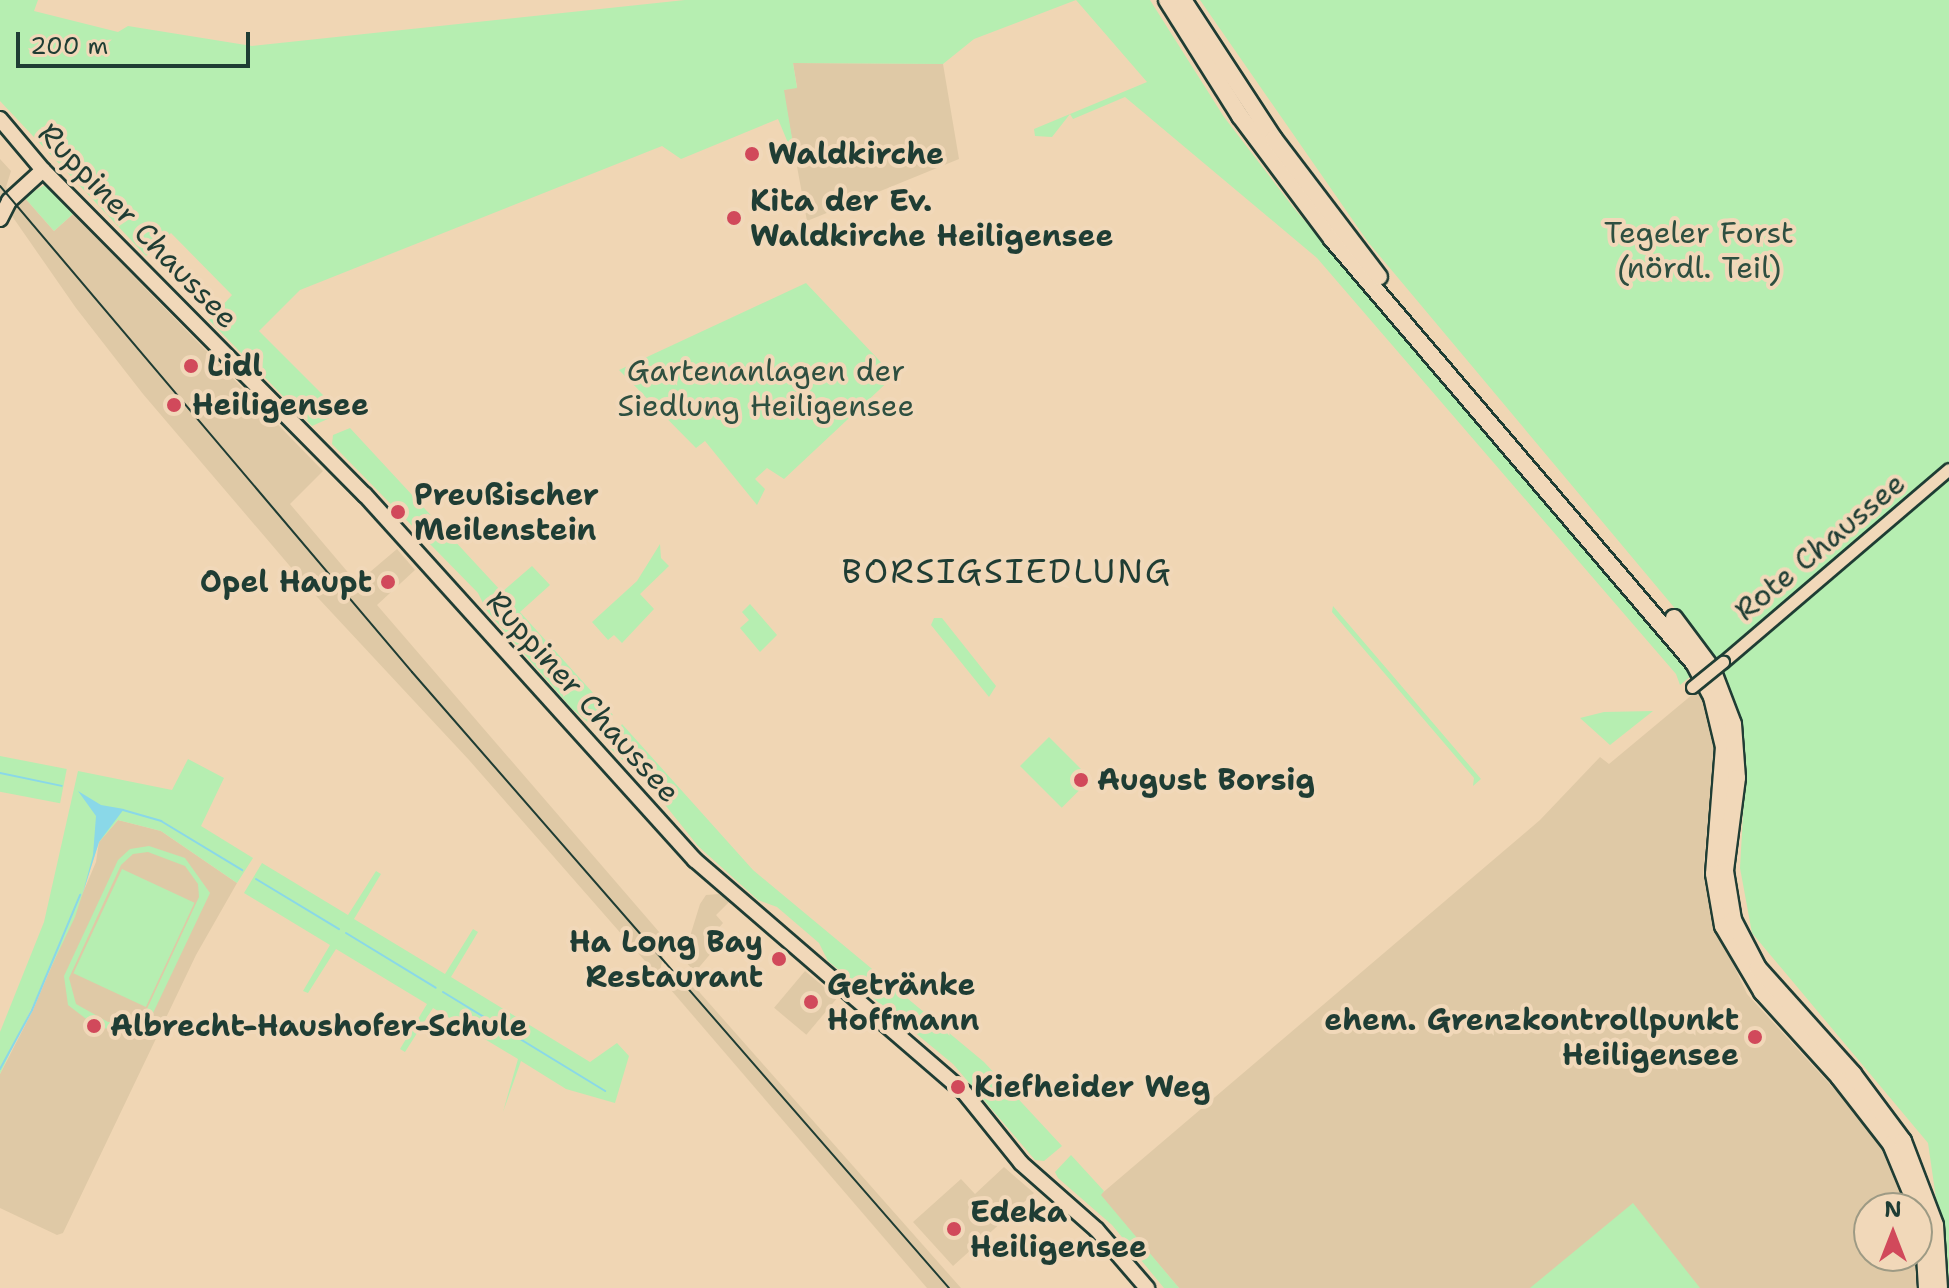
<!DOCTYPE html>
<html>
<head>
<meta charset="utf-8">
<style>
  body { margin:0 }
  #map { position:relative; width:1949px; height:1288px; overflow:hidden; background:#f0d6b4; font-family:"Shantell Sans",sans-serif }
  div>[style] { position:absolute }
  .built>* { inset:0; background:#dfc9a6; transform-origin:0 0 }
  .green>* { inset:0; background:#b6eeb1; transform-origin:0 0 }
  .water>* { inset:0; background:#8ad8e8 }
  .stream>* { height:2px; margin:-1px; padding:0 1px; transform-origin:1px; border-radius:1px; background:#8ad8e8 }
  .roads { filter:drop-shadow(2px 0 #1f3d34) drop-shadow(-2px 0 #1f3d34) drop-shadow(0 2px #1f3d34) drop-shadow(0 -2px #1f3d34) }
  .minor>* { height:11px; margin:-5.5px; padding:0 5.5px; transform-origin:5.5px; border-radius:5.5px; background:#f1d8b9 }
  .major>* { height:14px; margin:-7px; padding:0 7px; transform-origin:7px; border-radius:7px; background:#f1d8b9 }
  .highway>* { height:16px; margin:-8px; padding:0 8px; transform-origin:8px; border-radius:8px; background:#f1d8b9 }
  .tram>* { height:2px; margin:-1px; padding:0 1px; transform-origin:1px; border-radius:1px; background:#1f3d34 }
  .bridges { filter:drop-shadow(2px 0 #1f3d34) drop-shadow(-2px 0 #1f3d34) drop-shadow(0 2px #1f3d34) drop-shadow(0 -2px #1f3d34) }
  .minor-bridge>* { height:11px; margin:-5.5px; padding:0 5.5px; transform-origin:5.5px; border-radius:5.5px; background:#f1d8b9 }
  .dots>* { width:22px; height:22px; translate:-50% -50%; box-sizing:border-box; border:4px solid #f1d8b9; border-radius:50% }
  span { translate:-50% -50%; white-space:nowrap; text-align:center; line-height:1.15; -webkit-text-stroke:8px #f1d8b9; paint-order:stroke }
  .poi-label { font-size:30px; color:#1f3d34; font-weight:700 }
  .left { translate:0 -50%; text-align:left }
  .right { translate:-100% -50%; text-align:right }
  .street-label { font-size:30px; color:#1f3d34 }
  .park-label { font-size:30px; color:#2e4f40 }
  .quarter-label { font-size:34px; color:#1f3d34; letter-spacing:2px }
  .north { position:absolute; left:1853px; top:1192px; width:80px; height:80px; box-sizing:border-box; background:#f1d8b9; border:2px solid #9d9a84; border-radius:50%; rotate:0deg; font-size:22px; font-weight:700; line-height:32px; text-align:center; color:#1f3d34 }
  .north::after { content:''; display:block; margin:auto; width:28px; height:36px; background:#d1495b; clip-path:polygon(50% 0,100% 100%,50% 72%,0 100%) }
  .scale { position:absolute; left:16px; top:32px; width:234px; height:36px; box-sizing:border-box; border:4px solid #1f3d34; border-top:0; padding-left:10px; font-size:24px; line-height:28px; white-space:nowrap; color:#1f3d34; -webkit-text-stroke:6px #f1d8b9; paint-order:stroke }
</style>
</head>
<body>
<div id="map">
  <div class="built">
    <i style="clip-path:polygon(793px 63px,943px 64px,959px 159px,807px 221px,783px 90px,797px 87px)"></i>
    <i style="clip-path:polygon(0 159px,11px 171px,6px 187px,19px 202px,24px 197px,54px 231px,73px 214px,323px 471px,290px 504px,357px 583px,397px 549px,415px 570px,377px 605px,666px 940px,659px 977px,469px 760px,306px 585px,143px 394px,76px 308px,12px 216px,14px 211px,0 198px)"></i>
    <i style="clip-path:polygon(1699px 689px,1714px 749px,1703px 873px,1711px 916px,1747px 994px,1871px 1129px,1887px 1156px,1909px 1208px,1869px 1208px,1869px 1256px,1917px 1256px,1917px 1238px,1920px 1288px,1179px 1288px,1100px 1195px,1540px 820px,1600px 757px,1609px 764px)"></i>
    <i style="clip-path:polygon(118px 820px,161px 831px,237px 883px,196px 955px,63px 1233px,57px 1235px,0 1208px,0 1074px,33px 1010px,96px 862px,99px 842px)"></i>
    <i style="clip-path:polygon(719px 894px,729px 902px,716px 915px,723px 923px,710px 938px,718px 945px,695px 972px,683px 959px,700px 904px,706px 895px)"></i>
    <i style="clip-path:polygon(678px 968px,961px 1288px,927px 1288px,671px 990px)"></i>
    <i style="left:805px;top:971px;width:42px;height:48px;rotate:40deg"></i>
    <i style="clip-path:polygon(1004px 1167px,1034px 1193px,953px 1266px,913px 1222px,961px 1179px,975px 1194px)"></i>
  </div>
  <div class="green">
    <i style="clip-path:polygon(0 0,38px 0,34px 11px,118px 32px,128px 26px,252px 46px,685px 0,1150px 0,1224px 117px,1293px 207px,1691px 676px,1680px 685px,1676px 674px,1317px 258px,1125px 97px,1073px 119px,1070px 114px,1052px 137px,1035px 136px,1034px 129px,1147px 82px,1076px 0,974px 39px,943px 64px,793px 63px,797px 88px,784px 90px,796px 162px,778px 119px,681px 159px,662px 146px,300px 290px,259px 331px,341px 413px,312px 426px,209px 320px,232px 295px,171px 233px,146px 256px,0 101px)"></i>
    <i style="clip-path:polygon(1200px 0,1949px 0,1949px 1288px,1928px 1143px,1752px 933px,1740px 868px,1746px 762px,1741px 719px,1714px 655px,1368px 242px)"></i>
    <i style="clip-path:polygon(45px 185px,73px 214px,54px 231px,24px 197px)"></i>
    <i style="clip-path:polygon(806px 283px,894px 376px,784px 479px,767px 468px,755px 479px,765px 489px,757px 505px,705px 441px,696px 448px,619px 370px)"></i>
    <i style="clip-path:polygon(350px 428px,502px 592px,532px 566px,550px 585px,520px 612px,613px 715px,590px 724px,572px 709px,487px 611px,478px 593px,332px 444px,333px 435px)"></i>
    <i style="clip-path:polygon(660px 544px,661px 558px,669px 566px,640px 594px,654px 609px,622px 643px,614px 635px,608px 640px,592px 622px,637px 581px)"></i>
    <i style="clip-path:polygon(750px 604px,777px 635px,760px 652px,740px 628px,749px 620px,742px 612px)"></i>
    <i style="clip-path:polygon(1333px 606px,1481px 779px,1473px 786px,1474px 778px,1332px 612px)"></i>
    <i style="clip-path:polygon(934px 618px,942px 618px,996px 686px,989px 697px,931px 625px)"></i>
    <i style="clip-path:polygon(1653px 711px,1610px 745px,1580px 718px,1604px 712px)"></i>
    <i style="clip-path:polygon(622px 724px,753px 870px,984px 1062px,1062px 1146px,1044px 1161px,1035px 1160px,953px 1064px,828px 961px,819px 943px,777px 907px,758px 900px,698px 846px,650px 786px,610px 748px)"></i>
    <i style="left:1049px;top:737px;width:59px;height:41px;rotate:45deg"></i>
    <i style="left:0;top:756px;width:68px;height:35px;rotate:11deg"></i>
    <i style="clip-path:polygon(188px 759px,224px 778px,201px 826px,253px 858px,237px 883px,161px 831px,118px 820px,99px 842px,75px 917px,0 1074px,0 1032px,44px 922px,78px 771px,172px 790px)"></i>
    <i style="clip-path:polygon(evenodd,149px 846px,185px 858px,210px 893px,145px 1030px,98px 1028px,68px 1005px,64px 976px,118px 860px,130px 849px,149px 846px,148px 852px,185px 866px,198px 884px,199px 897px,146px 1011px,132px 1021px,108px 1022px,76px 1004px,69px 978px,121px 865px,133px 854px,148px 852px)"></i>
    <i style="clip-path:polygon(262px 863px,348px 915px,376px 871px,381px 874px,354px 919px,445px 974px,473px 929px,478px 932px,451px 977px,590px 1062px,617px 1043px,629px 1056px,615px 1103px,566px 1089px,521px 1061px,503px 1112px,518px 1059px,433px 1008px,405px 1052px,400px 1049px,427px 1004px,336px 949px,308px 993px,303px 991px,330px 945px,244px 893px)"></i>
    <i style="left:122px;top:869px;width:80px;height:115px;rotate:25deg"></i>
    <i style="clip-path:polygon(1071px 1155px,1104px 1191px,1101px 1195px,1179px 1288px,1164px 1288px,1112px 1225px,1058px 1178px,1055px 1172px)"></i>
    <i style="clip-path:polygon(1633px 1203px,1700px 1288px,1530px 1288px)"></i>
  </div>
  <div class="water">
    <i style="clip-path:polygon(78px 791px,101px 805px,124px 809px,99px 842px,82px 896px,93px 855px,96px 816px)"></i>
  </div>
  <div class="stream">
    <i style="left:0;top:773px;width:63px;rotate:11.8deg"></i>
    <i style="left:123px;top:810px;width:40px;rotate:16deg"></i>
    <i style="left:161px;top:821px;width:95px;rotate:31.2deg"></i>
    <i style="left:256px;top:879px;width:97px;rotate:31.1deg"></i>
    <i style="left:346px;top:933px;width:105px;rotate:31.4deg"></i>
    <i style="left:443px;top:992px;width:190px;rotate:31.4deg"></i>
    <i style="left:0;top:1069px;width:67px;rotate:-61.5deg"></i>
    <i style="left:32px;top:1010px;width:125px;rotate:-67.3deg"></i>
  </div>
  <div class="roads">
    <div class="minor">
      <i style="left:1723px;top:662px;width:297px;rotate:-40.5deg"></i>
    </div>
    <div class="major">
      <i style="left:0;top:119px;width:67px;rotate:49.9deg"></i>
      <i style="left:43px;top:170px;width:458px;rotate:45.3deg"></i>
      <i style="left:365px;top:495px;width:492px;rotate:47.9deg"></i>
      <i style="left:695px;top:860px;width:355px;rotate:40.8deg"></i>
      <i style="left:964px;top:1092px;width:91px;rotate:51.2deg"></i>
      <i style="left:1021px;top:1163px;width:101px;rotate:41.4deg"></i>
      <i style="left:1097px;top:1230px;width:77px;rotate:49.2deg"></i>
      <i style="left:0;top:219px;width:20px;rotate:-63deg"></i>
      <i style="left:9px;top:201px;width:46px;rotate:-42.4deg"></i>
    </div>
    <div class="highway">
      <i style="left:1167px;top:0;width:137px;rotate:57.8deg"></i>
      <i style="left:1240px;top:116px;width:154px;rotate:53.2deg"></i>
      <i style="left:1332px;top:239px;width:558px;rotate:49.51deg"></i>
      <i style="left:1694px;top:663px;width:38px;rotate:62deg"></i>
      <i style="left:1712px;top:697px;width:51px;rotate:76.5deg"></i>
      <i style="left:1724px;top:747px;width:127px;rotate:94.5deg"></i>
      <i style="left:1714px;top:874px;width:53px;rotate:80.2deg"></i>
      <i style="left:1723px;top:926px;width:77px;rotate:59.4deg"></i>
      <i style="left:1762px;top:992px;width:115px;rotate:47.8deg"></i>
      <i style="left:1839px;top:1077px;width:85px;rotate:52.2deg"></i>
      <i style="left:1891px;top:1144px;width:83px;rotate:67.4deg"></i>
      <i style="left:1923px;top:1221px;width:67px;rotate:86.6deg"></i>
      <i style="left:1183px;top:0;width:166px;rotate:56.8deg"></i>
      <i style="left:1274px;top:139px;width:173px;rotate:52.7deg"></i>
      <i style="left:1674px;top:618px;width:64px;rotate:53.3deg"></i>
      <i style="left:1712px;top:669px;width:59px;rotate:69.1deg"></i>
      <i style="left:1733px;top:724px;width:54px;rotate:85.8deg"></i>
      <i style="left:1737px;top:778px;width:94px;rotate:97.4deg"></i>
      <i style="left:1725px;top:871px;width:50px;rotate:80.7deg"></i>
      <i style="left:1733px;top:920px;width:54px;rotate:62.5deg"></i>
      <i style="left:1758px;top:968px;width:142px;rotate:48.1deg"></i>
      <i style="left:1853px;top:1074px;width:84px;rotate:53.3deg"></i>
      <i style="left:1903px;top:1141px;width:90px;rotate:69.1deg"></i>
      <i style="left:1935px;top:1225px;width:63px;rotate:86.4deg"></i>
    </div>
  </div>
  <div class="tram">
    <i style="left:0;top:186px;width:637px;rotate:49.71deg"></i>
    <i style="left:412px;top:672px;width:817px;rotate:48.92deg"></i>
  </div>
  <div class="bridges">
    <div class="minor-bridge">
      <i style="left:1692px;top:687px;width:40px;rotate:-39deg"></i>
    </div>
  </div>
  <div class="dots">
    <i style="left:752px;top:154px;background:#d1495b"></i>
    <i style="left:734px;top:218px;background:#d1495b"></i>
    <i style="left:191px;top:366px;background:#d1495b"></i>
    <i style="left:174px;top:405px;background:#d1495b"></i>
    <i style="left:398px;top:512px;background:#d1495b"></i>
    <i style="left:388px;top:582px;background:#d1495b"></i>
    <i style="left:1081px;top:780px;background:#d1495b"></i>
    <i style="left:779px;top:959px;background:#d1495b"></i>
    <i style="left:811px;top:1002px;background:#d1495b"></i>
    <i style="left:94px;top:1026px;background:#d1495b"></i>
    <i style="left:1755px;top:1037px;background:#d1495b"></i>
    <i style="left:958px;top:1087px;background:#d1495b"></i>
    <i style="left:954px;top:1229px;background:#d1495b"></i>
  </div>
  <div class="poi-label">
    <span class="left" style="left:768px;top:154px">Waldkirche</span>
    <span class="left" style="left:750px;top:218px">Kita der Ev.<br>Waldkirche Heiligensee</span>
    <span class="left" style="left:207px;top:366px">Lidl</span>
    <span class="left" style="left:192px;top:405px">Heiligensee</span>
    <span class="left" style="left:414px;top:512px">Preußischer<br>Meilenstein</span>
    <span class="right" style="left:372px;top:582px">Opel Haupt</span>
    <span class="left" style="left:1097px;top:780px">August Borsig</span>
    <span class="right" style="left:763px;top:959px">Ha Long Bay<br>Restaurant</span>
    <span class="left" style="left:827px;top:1002px">Getränke<br>Hoffmann</span>
    <span class="right" style="left:1739px;top:1037px">ehem. Grenzkontrollpunkt<br>Heiligensee</span>
    <span class="left" style="left:110px;top:1026px">Albrecht-Haushofer-Schule</span>
    <span class="left" style="left:974px;top:1087px">Kiefheider Weg</span>
    <span class="left" style="left:970px;top:1229px">Edeka<br>Heiligensee</span>
  </div>
  <div class="street-label">
    <span style="left:138px;top:226px;rotate:46deg">Ruppiner Chaussee</span>
    <span style="left:1820px;top:547px;rotate:-40deg">Rote Chaussee</span>
    <span style="left:583px;top:697px;rotate:48deg">Ruppiner Chaussee</span>
  </div>
  <div class="park-label">
    <span style="left:1699px;top:250px">Tegeler Forst<br>(nördl. Teil)</span>
    <span style="left:766px;top:388px">Gartenanlagen der<br>Siedlung Heiligensee</span>
  </div>
  <div class="quarter-label">
    <span style="left:1007px;top:572px">BORSIGSIEDLUNG</span>
  </div>
  <div class="north">N</div>
  <div class="scale">200 m</div>
</div>
</body>
</html>
